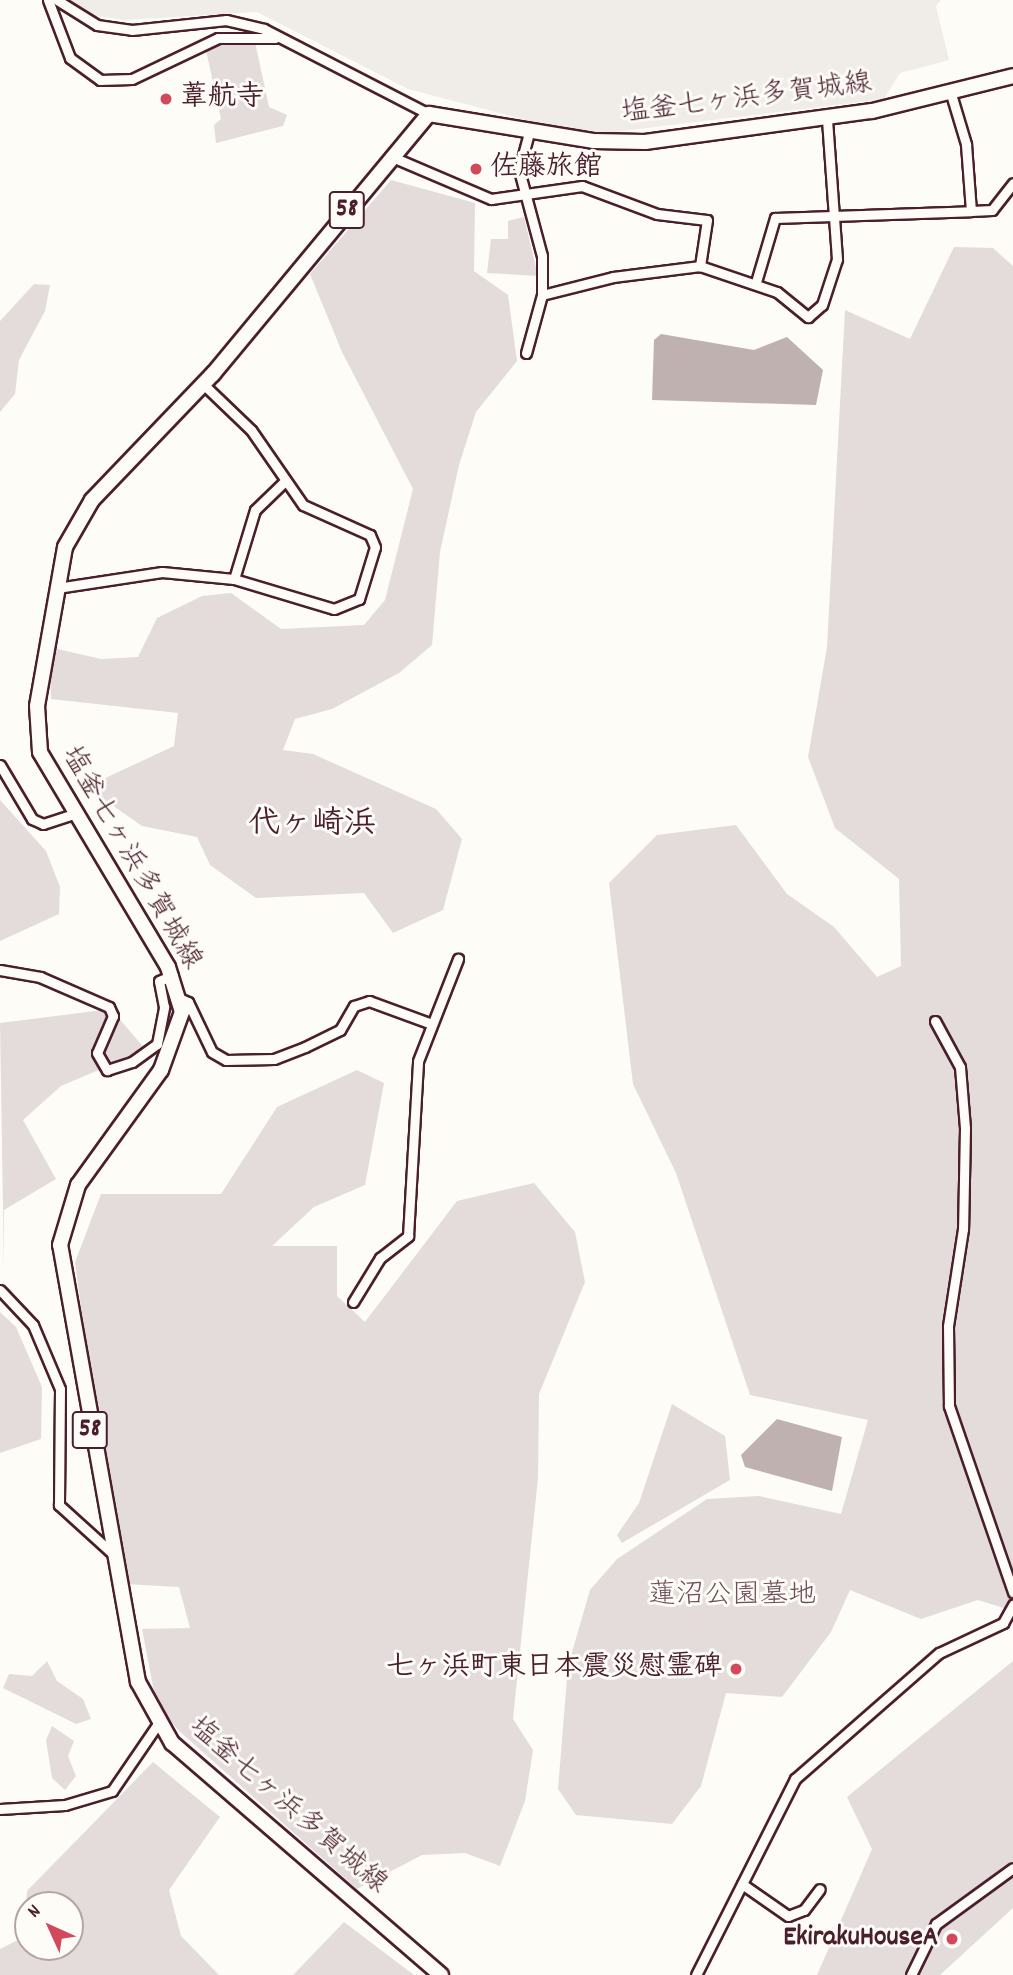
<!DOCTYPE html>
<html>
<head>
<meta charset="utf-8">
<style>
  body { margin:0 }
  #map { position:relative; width:1013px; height:1975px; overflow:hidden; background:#fdfcf7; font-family:Dekko,"Klee One",sans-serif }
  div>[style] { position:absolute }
  .built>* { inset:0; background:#f0ece8 }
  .green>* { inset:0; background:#e3dcda }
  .water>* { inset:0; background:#c0b1b1 }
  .roads { filter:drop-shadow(2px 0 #4a1f2b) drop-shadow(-2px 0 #4a1f2b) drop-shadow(0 2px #4a1f2b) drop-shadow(0 -2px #4a1f2b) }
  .minor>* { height:9px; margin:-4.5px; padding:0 4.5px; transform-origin:4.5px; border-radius:4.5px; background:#fdfcf7 }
  .primary>* { height:14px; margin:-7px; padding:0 7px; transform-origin:7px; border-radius:7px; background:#fdfcf7 }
  .dots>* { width:19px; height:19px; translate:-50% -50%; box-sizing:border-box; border:4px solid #fdfcf7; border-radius:50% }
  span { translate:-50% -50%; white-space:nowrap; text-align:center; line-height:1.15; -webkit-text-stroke:6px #fdfcf7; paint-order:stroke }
  .shield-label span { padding:2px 5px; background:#fdfcf7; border:2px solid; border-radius:5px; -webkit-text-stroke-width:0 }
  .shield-label { font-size:26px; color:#4a1f2b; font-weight:700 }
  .poi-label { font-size:28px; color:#4a1f2b; font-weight:700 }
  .left { translate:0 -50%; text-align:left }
  .right { translate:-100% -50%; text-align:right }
  .street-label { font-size:28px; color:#4a1f2b }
  .park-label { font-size:28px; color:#704e57 }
  .quarter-label { font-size:32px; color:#4a1f2b; font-weight:700 }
  .north { position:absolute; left:14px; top:1891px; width:70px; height:70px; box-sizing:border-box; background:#fdfcf7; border:2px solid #b5a4a5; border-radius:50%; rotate:315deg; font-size:19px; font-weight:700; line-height:28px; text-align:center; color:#4a1f2b }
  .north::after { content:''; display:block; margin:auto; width:24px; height:32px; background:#d1495b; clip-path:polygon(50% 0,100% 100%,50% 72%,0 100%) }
</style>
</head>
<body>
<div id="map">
  <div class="built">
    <i style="clip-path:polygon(64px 0,941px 0,936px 6px,949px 60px,900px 73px,884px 99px,606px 133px,557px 128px,408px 89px,257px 12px,125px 20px,91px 15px)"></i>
  </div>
  <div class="green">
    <i style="clip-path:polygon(231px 41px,255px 42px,269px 107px,287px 115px,283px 126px,216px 143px,214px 125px,221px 119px,206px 50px)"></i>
    <i style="clip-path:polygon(391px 180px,475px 203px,474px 271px,508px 295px,517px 361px,476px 412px,459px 465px,440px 552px,432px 645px,399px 673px,332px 709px,295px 719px,283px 750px,313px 754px,436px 809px,462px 839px,443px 910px,393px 933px,364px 893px,256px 898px,210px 865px,197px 837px,142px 826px,86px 787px,174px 746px,178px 713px,51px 699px,49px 647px,101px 659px,138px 657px,157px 618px,202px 596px,231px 593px,281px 629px,364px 625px,385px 600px,413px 489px,342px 352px,310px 274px)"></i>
    <i style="clip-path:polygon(524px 217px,538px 276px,487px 273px,491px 239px,508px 239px,508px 221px)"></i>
    <i style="clip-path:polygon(954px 247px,993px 248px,1013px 266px,1013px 1611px,978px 1600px,921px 1619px,850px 1590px,831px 1632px,782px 1697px,726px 1693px,701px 1786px,672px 1824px,576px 1815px,558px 1789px,568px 1666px,590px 1590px,617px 1559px,707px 1499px,759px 1496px,841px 1514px,868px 1420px,750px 1395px,676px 1173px,633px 1084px,609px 883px,657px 835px,736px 825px,787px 894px,834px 927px,877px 977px,901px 966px,899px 879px,835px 828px,808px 757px,827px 647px,845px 310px,910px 339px)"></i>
    <i style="clip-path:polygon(34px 284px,50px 285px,45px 311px,19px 360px,15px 394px,0 412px,0 321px)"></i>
    <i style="clip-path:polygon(0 800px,46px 851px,60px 887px,59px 914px,0 941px)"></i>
    <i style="clip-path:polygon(111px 1009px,146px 1050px,61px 1086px,23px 1120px,56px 1179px,4px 1210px,4px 1270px,0 1023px)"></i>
    <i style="clip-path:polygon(357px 1070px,384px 1083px,365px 1185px,314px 1207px,272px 1246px,337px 1246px,337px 1296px,365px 1322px,457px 1201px,534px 1183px,575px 1232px,585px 1282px,539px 1394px,538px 1478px,513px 1719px,533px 1750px,525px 1801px,500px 1866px,465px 1853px,422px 1855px,357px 1889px,178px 1730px,156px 1702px,142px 1629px,190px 1628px,179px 1587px,125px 1584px,106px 1493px,75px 1262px,101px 1194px,221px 1194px,277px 1107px)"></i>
    <i style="clip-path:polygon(0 1312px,16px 1327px,42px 1387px,41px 1439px,0 1453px)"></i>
    <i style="clip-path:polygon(672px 1404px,725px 1436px,730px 1480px,622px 1543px,617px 1535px,639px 1503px)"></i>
    <i style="clip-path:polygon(47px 1661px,57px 1681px,83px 1699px,91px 1719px,76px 1724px,3px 1688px,9px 1674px,32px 1676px)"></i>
    <i style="clip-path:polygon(1013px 1661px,1013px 1908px,940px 1975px,817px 1975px,872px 1849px,847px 1797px)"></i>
    <i style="clip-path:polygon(52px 1726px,74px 1741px,68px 1756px,76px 1776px,65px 1790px,52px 1778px,46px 1740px)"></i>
    <i style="clip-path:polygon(evenodd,153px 1762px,220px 1817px,169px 1890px,181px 1936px,219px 1975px,0 1975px,0 1949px,24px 1937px,27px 1891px,153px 1762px,28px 1905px,70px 1905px,70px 1947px,28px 1947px,28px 1905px)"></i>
    <i style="clip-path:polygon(344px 1922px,414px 1975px,293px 1975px)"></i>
  </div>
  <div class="water">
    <i style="clip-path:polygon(661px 334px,754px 350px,787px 337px,823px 370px,816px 405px,652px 400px,654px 340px)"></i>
    <i style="clip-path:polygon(777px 1419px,842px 1437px,832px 1491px,745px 1467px,741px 1455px)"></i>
  </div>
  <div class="roads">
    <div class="minor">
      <i style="left:48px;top:0;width:62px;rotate:69.2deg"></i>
      <i style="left:70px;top:58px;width:37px;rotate:36deg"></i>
      <i style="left:100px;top:80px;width:32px;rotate:-2deg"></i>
      <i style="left:132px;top:79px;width:95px;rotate:-25.5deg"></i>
      <i style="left:218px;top:38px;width:57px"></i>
      <i style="left:57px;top:0;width:47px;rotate:32deg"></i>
      <i style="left:97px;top:25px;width:35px;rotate:8deg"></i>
      <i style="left:132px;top:30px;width:95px;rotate:-6.1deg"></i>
      <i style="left:226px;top:20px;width:39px;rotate:13deg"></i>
      <i style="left:264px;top:29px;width:186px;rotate:27.3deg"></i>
      <i style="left:390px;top:156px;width:110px;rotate:23.1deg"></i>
      <i style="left:491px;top:199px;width:92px;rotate:-8.1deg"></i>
      <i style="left:582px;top:186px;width:80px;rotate:20.5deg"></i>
      <i style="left:657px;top:214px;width:50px;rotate:6.8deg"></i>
      <i style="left:707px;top:220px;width:47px;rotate:98.7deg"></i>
      <i style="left:971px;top:211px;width:21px;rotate:-3deg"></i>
      <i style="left:992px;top:210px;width:34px;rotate:-52deg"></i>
      <i style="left:756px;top:282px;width:67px;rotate:-73.5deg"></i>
      <i style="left:775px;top:218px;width:196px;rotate:-2deg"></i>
      <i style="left:971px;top:211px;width:67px;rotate:-94.3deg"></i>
      <i style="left:966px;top:144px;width:52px;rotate:-106.7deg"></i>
      <i style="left:542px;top:295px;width:73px;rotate:-14.2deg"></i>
      <i style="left:613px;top:277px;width:88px;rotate:-7.2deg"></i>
      <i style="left:700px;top:266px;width:81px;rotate:18.7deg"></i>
      <i style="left:777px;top:292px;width:40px;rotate:39deg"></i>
      <i style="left:808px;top:317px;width:18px;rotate:-41deg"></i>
      <i style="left:822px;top:305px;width:48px;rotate:-71.9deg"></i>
      <i style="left:837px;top:259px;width:140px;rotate:-94.1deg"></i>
      <i style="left:526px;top:353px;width:60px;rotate:-74.6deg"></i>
      <i style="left:542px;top:295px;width:39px;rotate:-90deg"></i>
      <i style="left:542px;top:256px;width:89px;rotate:-105deg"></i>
      <i style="left:519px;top:170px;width:42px;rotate:-75deg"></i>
      <i style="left:234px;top:579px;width:72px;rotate:-73.1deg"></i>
      <i style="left:255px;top:510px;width:42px;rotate:-44deg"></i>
      <i style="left:57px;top:588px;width:106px;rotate:-8.7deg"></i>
      <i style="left:162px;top:572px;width:72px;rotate:5.6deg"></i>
      <i style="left:234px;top:579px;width:104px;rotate:16.7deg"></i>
      <i style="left:334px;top:609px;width:27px;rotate:-22deg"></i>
      <i style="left:359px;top:599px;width:54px;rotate:-72.9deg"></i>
      <i style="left:375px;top:547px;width:13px;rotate:-113deg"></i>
      <i style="left:370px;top:535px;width:73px;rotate:-155.9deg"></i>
      <i style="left:303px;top:505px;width:91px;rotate:-124.7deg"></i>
      <i style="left:251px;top:430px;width:65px;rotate:-136.2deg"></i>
      <i style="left:0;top:765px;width:63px;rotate:59.3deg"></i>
      <i style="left:32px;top:819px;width:12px;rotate:24deg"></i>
      <i style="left:43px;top:824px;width:33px;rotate:-18deg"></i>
      <i style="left:0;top:970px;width:41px;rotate:9.9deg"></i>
      <i style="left:40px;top:977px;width:75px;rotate:23.5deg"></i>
      <i style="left:109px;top:1007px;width:10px;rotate:66deg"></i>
      <i style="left:113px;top:1016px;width:40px;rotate:113.4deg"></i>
      <i style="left:97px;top:1053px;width:20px;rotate:60deg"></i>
      <i style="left:107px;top:1070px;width:26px;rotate:-18deg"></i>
      <i style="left:132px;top:1062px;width:31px;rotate:-36deg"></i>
      <i style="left:157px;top:1044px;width:38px;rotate:-79deg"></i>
      <i style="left:164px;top:1007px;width:26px;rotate:-101deg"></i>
      <i style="left:159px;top:981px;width:15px;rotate:-23deg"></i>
      <i style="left:179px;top:998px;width:10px;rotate:24deg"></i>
      <i style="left:188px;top:1002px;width:55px;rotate:64.4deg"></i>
      <i style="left:212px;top:1052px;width:16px;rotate:30deg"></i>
      <i style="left:226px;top:1060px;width:48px;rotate:-1.2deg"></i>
      <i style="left:274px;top:1059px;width:33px;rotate:-21deg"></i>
      <i style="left:305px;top:1047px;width:39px;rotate:-26deg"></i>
      <i style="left:340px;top:1030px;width:28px;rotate:-60deg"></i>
      <i style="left:354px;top:1006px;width:16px;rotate:-18deg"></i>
      <i style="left:369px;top:1001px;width:64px;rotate:20.1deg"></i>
      <i style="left:935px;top:1021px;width:52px;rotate:61.5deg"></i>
      <i style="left:960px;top:1067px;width:61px;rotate:85.3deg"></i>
      <i style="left:965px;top:1128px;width:101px;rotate:91.1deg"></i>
      <i style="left:963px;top:1229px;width:98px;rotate:98.8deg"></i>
      <i style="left:948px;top:1326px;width:80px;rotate:89.3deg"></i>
      <i style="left:949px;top:1406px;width:197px;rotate:71deg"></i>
      <i style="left:0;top:1290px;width:48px;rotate:46.7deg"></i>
      <i style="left:33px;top:1325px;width:69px;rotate:67.1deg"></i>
      <i style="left:60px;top:1389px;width:116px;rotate:90.5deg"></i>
      <i style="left:59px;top:1505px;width:72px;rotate:42.2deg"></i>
      <i style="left:353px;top:1302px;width:52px;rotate:-58.5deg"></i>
      <i style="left:380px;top:1258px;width:36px;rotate:-38deg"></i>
      <i style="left:408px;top:1236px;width:175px;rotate:-86.7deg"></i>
      <i style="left:418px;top:1061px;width:110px;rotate:-68.6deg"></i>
      <i style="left:0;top:1809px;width:65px;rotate:-3.5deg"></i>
      <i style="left:65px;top:1805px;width:49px;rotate:-16.6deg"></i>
      <i style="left:112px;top:1791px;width:80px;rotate:-55.7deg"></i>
      <i style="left:742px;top:1884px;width:56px;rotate:34.8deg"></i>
      <i style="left:788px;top:1916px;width:17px;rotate:-21deg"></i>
      <i style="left:804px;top:1910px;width:26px;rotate:-53deg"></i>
      <i style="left:696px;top:1975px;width:220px;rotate:-63.2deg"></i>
      <i style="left:795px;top:1779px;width:191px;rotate:-41.2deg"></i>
      <i style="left:939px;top:1653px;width:71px;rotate:-25.1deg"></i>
      <i style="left:1003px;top:1623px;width:21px;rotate:-61deg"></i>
      <i style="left:911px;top:1975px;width:57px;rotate:-63.9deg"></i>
      <i style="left:936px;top:1924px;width:95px;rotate:-36deg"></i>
    </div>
    <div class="primary">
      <i style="left:441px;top:1975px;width:355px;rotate:-139.2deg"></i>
      <i style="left:172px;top:1743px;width:70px;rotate:-119.1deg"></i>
      <i style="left:138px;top:1682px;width:444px;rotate:-100.1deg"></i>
      <i style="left:60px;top:1245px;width:63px;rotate:-73.3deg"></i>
      <i style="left:78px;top:1185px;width:142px;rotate:-54.2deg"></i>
      <i style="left:161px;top:1070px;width:62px;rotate:-70.1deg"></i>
      <i style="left:182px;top:1012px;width:47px;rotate:-107.3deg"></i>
      <i style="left:168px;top:967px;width:250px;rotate:-120.8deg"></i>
      <i style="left:40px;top:752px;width:46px;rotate:-93.7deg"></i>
      <i style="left:37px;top:706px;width:161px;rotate:-80deg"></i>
      <i style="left:65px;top:547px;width:54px;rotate:-60.1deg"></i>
      <i style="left:92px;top:500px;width:175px;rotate:-46.2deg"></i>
      <i style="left:213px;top:374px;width:338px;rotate:-50.3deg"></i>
      <i style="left:429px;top:114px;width:166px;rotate:9.3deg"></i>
      <i style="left:593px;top:141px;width:52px;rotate:1.1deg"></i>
      <i style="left:645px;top:142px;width:229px;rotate:-7.8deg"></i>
      <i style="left:872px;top:111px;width:145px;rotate:-13.9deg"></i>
    </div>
  </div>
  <div class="dots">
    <i style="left:166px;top:99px;background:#d1495b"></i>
    <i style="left:476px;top:169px;background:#d1495b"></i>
    <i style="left:736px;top:1669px;background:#d1495b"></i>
    <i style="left:952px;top:1939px;background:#d1495b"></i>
  </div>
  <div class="shield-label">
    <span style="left:347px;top:210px">58</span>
    <span style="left:90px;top:1430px">58</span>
  </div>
  <div class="poi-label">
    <span class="left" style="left:180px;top:99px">葦航寺</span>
    <span class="left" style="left:490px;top:169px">佐藤旅館</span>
    <span class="right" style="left:722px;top:1669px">七ヶ浜町東日本震災慰霊碑</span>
    <span class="right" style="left:938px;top:1939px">EkirakuHouseA</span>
  </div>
  <div class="street-label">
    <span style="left:747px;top:100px;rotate:-7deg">塩釜七ヶ浜多賀城線</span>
    <span style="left:130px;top:859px;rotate:60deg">塩釜七ヶ浜多賀城線</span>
    <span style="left:287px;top:1807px;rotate:41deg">塩釜七ヶ浜多賀城線</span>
  </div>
  <div class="park-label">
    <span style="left:732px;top:1597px">蓮沼公園墓地</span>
  </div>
  <div class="quarter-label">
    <span style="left:312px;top:826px">代ヶ崎浜</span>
  </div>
  <div class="north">N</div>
</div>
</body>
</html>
